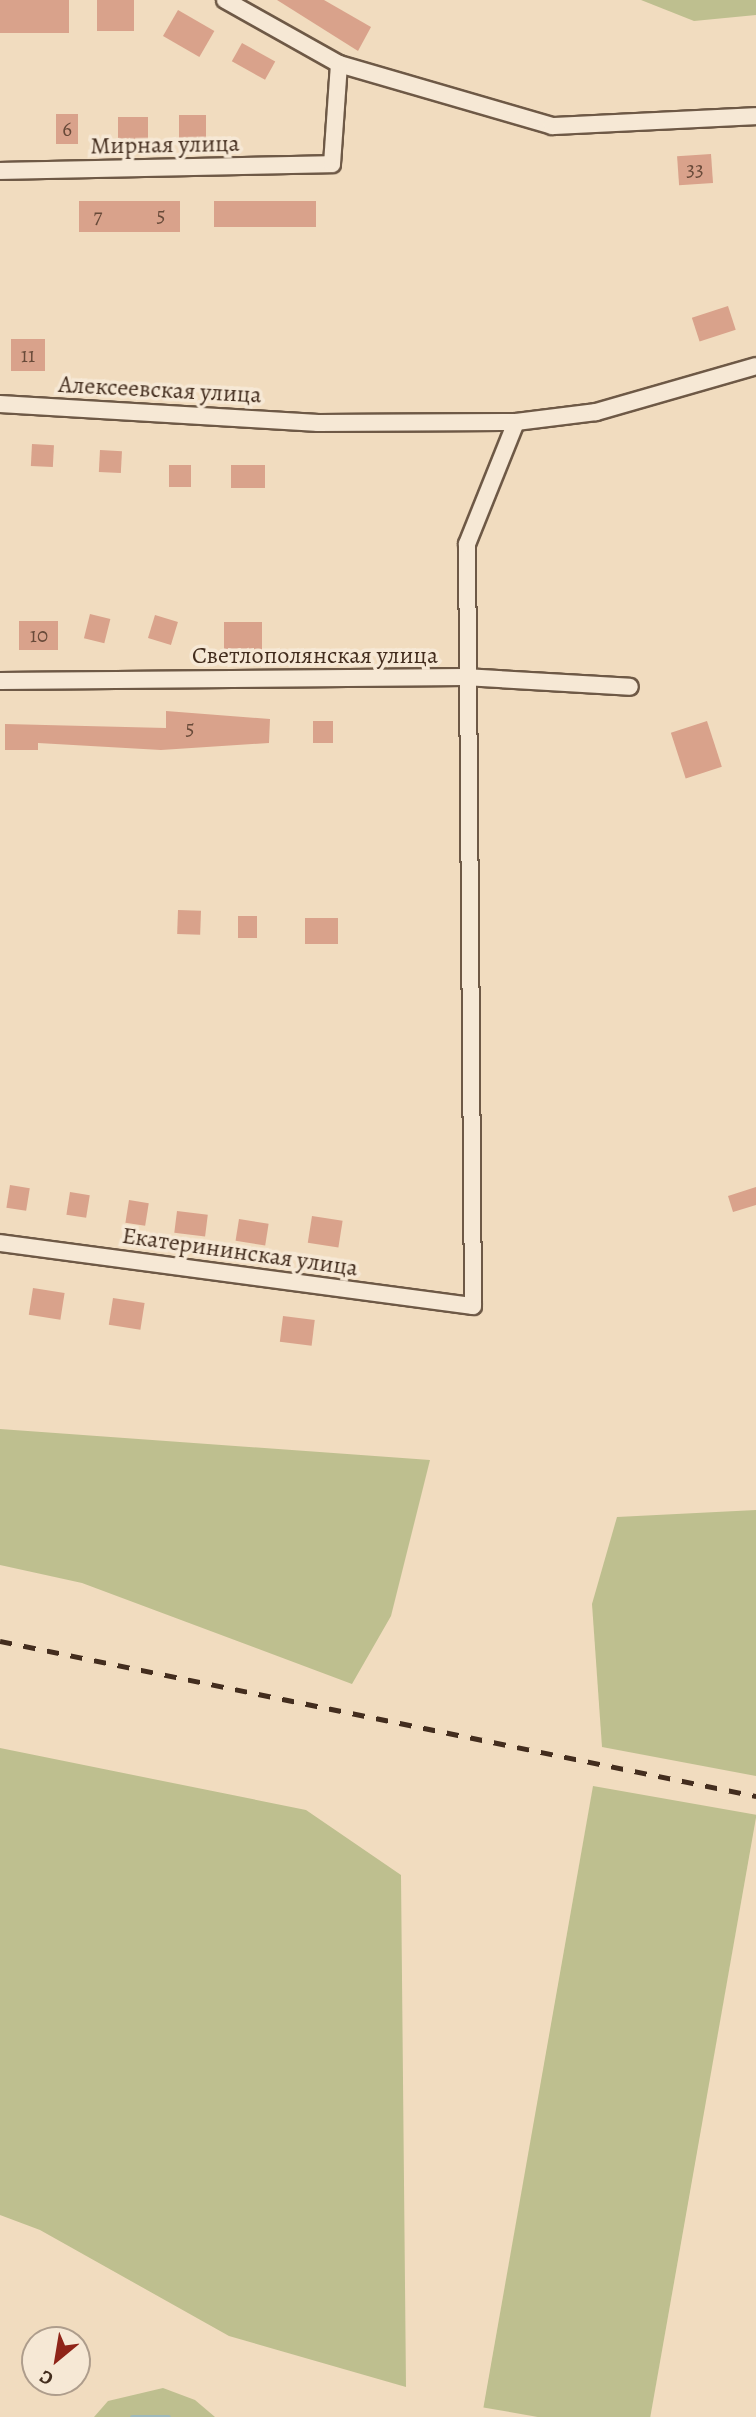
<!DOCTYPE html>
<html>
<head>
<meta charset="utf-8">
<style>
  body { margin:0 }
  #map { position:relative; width:756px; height:2417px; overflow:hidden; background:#f1dcbf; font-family:Alegreya,serif }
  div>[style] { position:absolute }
  .green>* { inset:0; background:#bebf8f; transform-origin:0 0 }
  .stream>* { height:5px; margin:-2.5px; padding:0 2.5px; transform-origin:2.5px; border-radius:2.5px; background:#9eb9bb }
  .building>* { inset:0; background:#d9a28b; transform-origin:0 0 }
  .roads { filter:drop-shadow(2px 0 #6e5946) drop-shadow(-2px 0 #6e5946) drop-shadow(0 2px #6e5946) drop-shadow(0 -2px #6e5946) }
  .street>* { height:16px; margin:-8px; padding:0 8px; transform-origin:8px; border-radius:8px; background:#f6e8d5 }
  .rail>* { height:5px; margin-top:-2.5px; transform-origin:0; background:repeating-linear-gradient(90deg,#432d1e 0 12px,transparent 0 24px) }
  span { translate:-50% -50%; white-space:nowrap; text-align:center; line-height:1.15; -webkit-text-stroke:7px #f6e8d5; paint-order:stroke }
  .number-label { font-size:21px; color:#684a39 }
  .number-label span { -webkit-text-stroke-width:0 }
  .street-label { font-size:24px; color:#432d1e }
  .north { position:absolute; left:21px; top:2326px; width:70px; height:70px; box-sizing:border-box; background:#f6e8d5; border:2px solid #ae9d8c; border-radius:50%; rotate:210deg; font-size:19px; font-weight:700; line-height:28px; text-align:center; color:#432d1e }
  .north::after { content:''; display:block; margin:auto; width:24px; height:32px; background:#8f2418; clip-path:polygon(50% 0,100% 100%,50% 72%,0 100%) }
</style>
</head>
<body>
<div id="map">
  <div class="green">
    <i style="clip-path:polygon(641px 0,756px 0,756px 15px,694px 21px)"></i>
    <i style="clip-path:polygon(0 1429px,430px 1460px,391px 1616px,352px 1684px,82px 1583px,0 1565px)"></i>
    <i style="clip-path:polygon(756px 1510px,756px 1776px,602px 1747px,592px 1604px,617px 1517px)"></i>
    <i style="clip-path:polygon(0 1748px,306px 1810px,401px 1875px,406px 2387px,229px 2336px,40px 2230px,0 2215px)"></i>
    <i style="left:593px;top:1786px;width:166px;height:631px;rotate:10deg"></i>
    <i style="clip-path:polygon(163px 2388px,195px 2400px,215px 2417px,94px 2417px,108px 2401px)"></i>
  </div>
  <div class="stream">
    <i style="left:132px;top:2417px;width:36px"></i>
  </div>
  <div class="building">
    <i style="left:0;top:0;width:69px;height:33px"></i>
    <i style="left:97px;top:0;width:37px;height:31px"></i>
    <i style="clip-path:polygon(277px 0,324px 0,371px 27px,358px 51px)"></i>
    <i style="left:178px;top:10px;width:42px;height:30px;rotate:30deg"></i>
    <i style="left:242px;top:43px;width:38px;height:21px;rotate:29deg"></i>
    <i style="left:56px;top:114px;width:22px;height:30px"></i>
    <i style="left:206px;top:115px;width:31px;height:27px;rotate:90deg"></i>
    <i style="left:118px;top:117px;width:30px;height:29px"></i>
    <i style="left:711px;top:154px;width:29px;height:34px;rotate:86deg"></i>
    <i style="left:79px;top:201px;width:101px;height:31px"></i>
    <i style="left:214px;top:201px;width:102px;height:26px"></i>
    <i style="left:728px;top:306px;width:25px;height:38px;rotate:72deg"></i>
    <i style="left:11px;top:339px;width:34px;height:32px"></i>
    <i style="left:32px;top:444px;width:22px;height:22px;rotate:3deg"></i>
    <i style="left:100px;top:450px;width:22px;height:22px;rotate:3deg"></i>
    <i style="left:169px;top:465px;width:22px;height:22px"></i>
    <i style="left:231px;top:465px;width:34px;height:23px"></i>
    <i style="left:90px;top:614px;width:21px;height:25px;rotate:14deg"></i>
    <i style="left:155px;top:615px;width:24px;height:24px;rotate:17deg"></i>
    <i style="left:19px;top:621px;width:39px;height:29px"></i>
    <i style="left:224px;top:622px;width:38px;height:32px"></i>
    <i style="clip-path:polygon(166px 711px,270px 719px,269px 743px,161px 750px,38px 743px,38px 750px,5px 750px,5px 724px,166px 728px)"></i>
    <i style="left:313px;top:721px;width:20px;height:22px"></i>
    <i style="left:707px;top:721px;width:48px;height:38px;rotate:72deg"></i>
    <i style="left:178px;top:910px;width:23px;height:24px;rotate:2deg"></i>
    <i style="left:238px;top:916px;width:19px;height:22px"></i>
    <i style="left:305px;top:918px;width:33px;height:26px"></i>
    <i style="left:10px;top:1185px;width:20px;height:23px;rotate:9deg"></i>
    <i style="clip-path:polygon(756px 1187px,756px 1205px,733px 1212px,728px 1196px)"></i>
    <i style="left:70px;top:1192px;width:20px;height:23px;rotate:9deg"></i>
    <i style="left:129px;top:1200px;width:20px;height:23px;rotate:9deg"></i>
    <i style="left:177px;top:1211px;width:31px;height:22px;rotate:7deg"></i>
    <i style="left:312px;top:1216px;width:31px;height:27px;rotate:9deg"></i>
    <i style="left:239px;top:1219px;width:30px;height:22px;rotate:9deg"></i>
    <i style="left:33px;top:1288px;width:32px;height:27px;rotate:9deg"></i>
    <i style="left:113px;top:1298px;width:32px;height:27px;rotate:9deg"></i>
    <i style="left:283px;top:1316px;width:32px;height:26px;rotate:7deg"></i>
  </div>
  <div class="roads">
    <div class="street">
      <i style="left:225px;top:0;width:131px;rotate:29.3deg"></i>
      <i style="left:339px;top:64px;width:222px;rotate:16.2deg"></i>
      <i style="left:552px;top:126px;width:204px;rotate:-2.8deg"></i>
      <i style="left:0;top:171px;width:332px;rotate:-1.2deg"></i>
      <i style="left:332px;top:164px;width:100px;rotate:-86deg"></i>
      <i style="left:0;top:404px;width:319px;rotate:3.4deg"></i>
      <i style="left:318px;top:423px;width:198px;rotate:-0.3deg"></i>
      <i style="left:516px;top:422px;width:81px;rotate:-7.1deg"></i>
      <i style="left:596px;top:412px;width:166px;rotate:-16deg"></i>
      <i style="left:0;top:681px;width:464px;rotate:-0.5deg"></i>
      <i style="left:464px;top:677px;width:166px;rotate:3.4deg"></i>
      <i style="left:0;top:1243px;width:477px;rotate:7.6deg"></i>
      <i style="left:473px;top:1306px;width:762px;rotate:-90.45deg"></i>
      <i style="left:467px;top:544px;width:131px;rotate:-68.1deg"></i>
    </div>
  </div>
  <div class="rail">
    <i style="left:0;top:1641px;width:772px;rotate:11.59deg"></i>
  </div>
  <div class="number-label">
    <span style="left:67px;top:129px">6</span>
    <span style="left:695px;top:169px">33</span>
    <span style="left:161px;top:215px">5</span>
    <span style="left:98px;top:216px">7</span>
    <span style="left:28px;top:355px">11</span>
    <span style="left:39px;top:635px">10</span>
    <span style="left:190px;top:728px">5</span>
  </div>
  <div class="street-label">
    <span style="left:165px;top:145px;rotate:-1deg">Мирная улица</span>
    <span style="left:160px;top:390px;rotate:3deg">Алексеевская улица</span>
    <span style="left:315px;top:656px">Светлополянская улица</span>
    <span style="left:240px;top:1252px;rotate:8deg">Екатерининская улица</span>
  </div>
  <div class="north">С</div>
</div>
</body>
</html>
